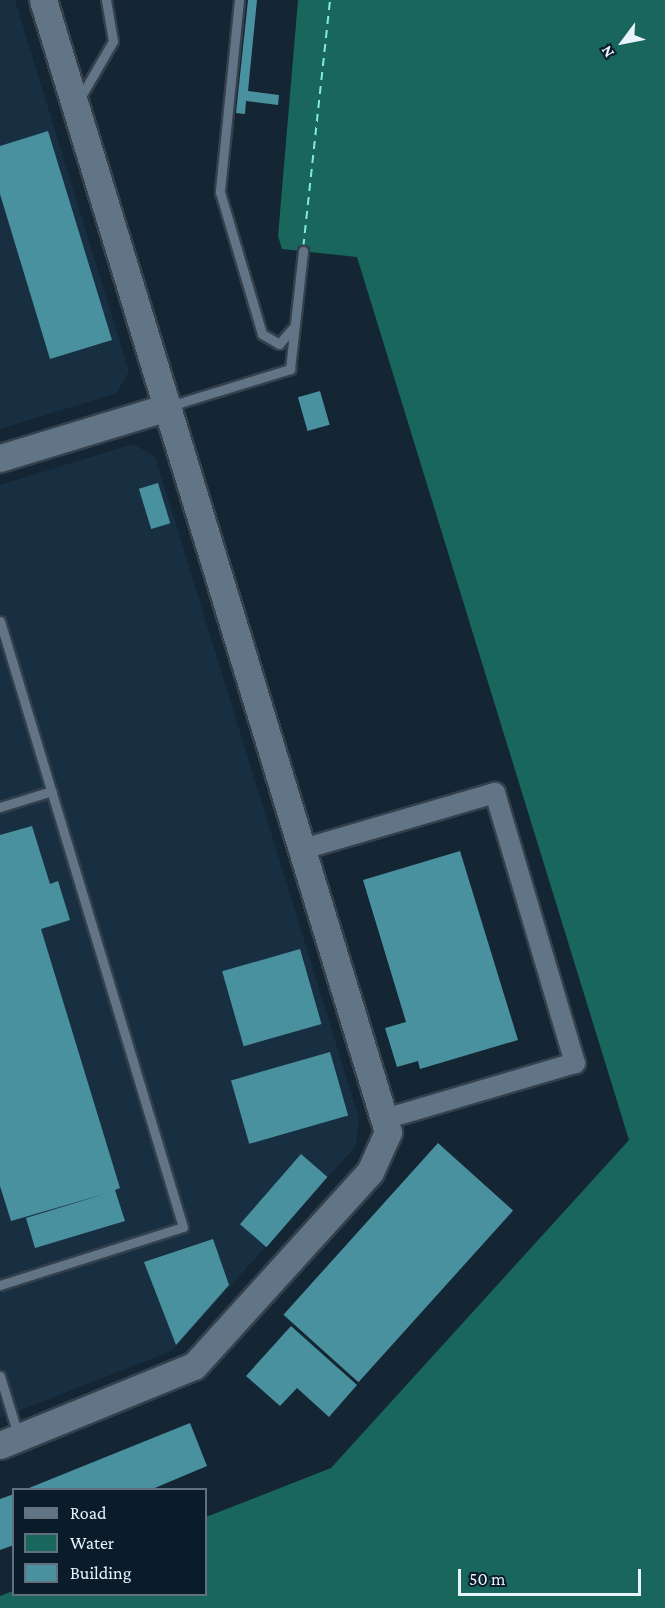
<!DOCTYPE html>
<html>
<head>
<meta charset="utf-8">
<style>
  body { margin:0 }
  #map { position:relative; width:665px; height:1608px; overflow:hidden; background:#142533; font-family:"Crimson Pro",serif }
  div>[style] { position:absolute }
  .built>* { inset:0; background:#182f41 }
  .water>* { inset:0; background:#18665c }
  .ferry>* { height:1.5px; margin-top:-0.75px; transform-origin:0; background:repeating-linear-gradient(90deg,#80eddb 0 8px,transparent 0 14px) }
  .building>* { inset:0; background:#4a91a0; transform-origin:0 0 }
  .roads { filter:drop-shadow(2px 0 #34404c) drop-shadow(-2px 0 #34404c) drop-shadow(0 2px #34404c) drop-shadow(0 -2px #34404c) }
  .lane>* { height:9px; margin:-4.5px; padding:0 4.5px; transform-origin:4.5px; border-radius:4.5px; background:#627586 }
  .street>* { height:20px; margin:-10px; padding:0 10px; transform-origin:10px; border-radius:10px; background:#627586 }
  .secondary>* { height:27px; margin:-13.5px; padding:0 13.5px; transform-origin:13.5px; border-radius:13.5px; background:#627586 }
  span { translate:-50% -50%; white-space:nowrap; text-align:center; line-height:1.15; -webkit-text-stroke:5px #0a1b29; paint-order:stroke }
  .legend { position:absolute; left:12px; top:1488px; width:195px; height:108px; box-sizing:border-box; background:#0a1b29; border:2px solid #63717e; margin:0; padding:8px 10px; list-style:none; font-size:18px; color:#e8f3fd }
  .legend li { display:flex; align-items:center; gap:12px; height:30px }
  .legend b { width:30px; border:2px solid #63717e }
  .north { position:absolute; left:593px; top:12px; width:60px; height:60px; -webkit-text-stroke:4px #0a1b29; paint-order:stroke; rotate:238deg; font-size:16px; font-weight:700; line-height:24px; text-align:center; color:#e8f3fd }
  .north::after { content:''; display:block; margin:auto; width:21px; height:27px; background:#e8f3fd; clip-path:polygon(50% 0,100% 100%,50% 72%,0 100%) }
  .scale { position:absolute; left:458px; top:1569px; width:183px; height:27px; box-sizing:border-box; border:3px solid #e8f3fd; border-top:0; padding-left:8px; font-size:18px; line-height:21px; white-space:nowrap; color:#e8f3fd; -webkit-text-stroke:4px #0a1b29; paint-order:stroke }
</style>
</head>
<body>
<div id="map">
  <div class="built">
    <i style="clip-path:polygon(0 0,15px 0,129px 371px,117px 393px,0 429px)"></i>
    <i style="clip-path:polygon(133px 444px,155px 456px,359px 1118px,356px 1146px,172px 1351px,0 1418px,0 485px)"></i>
  </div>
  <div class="water">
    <i style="clip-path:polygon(298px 0,665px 0,665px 1608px,0 1608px,0 1596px,13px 1591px,206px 1594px,206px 1517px,331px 1468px,629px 1140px,357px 257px,282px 249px,278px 236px)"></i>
  </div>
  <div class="ferry">
    <i style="left:303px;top:247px;width:248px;rotate:-83.8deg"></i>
  </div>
  <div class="building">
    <i style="clip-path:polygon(248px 0,257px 0,248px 91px,279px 95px,278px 105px,246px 101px,245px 114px,236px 113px)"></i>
    <i style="clip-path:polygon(48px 131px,112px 340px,50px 359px,0 194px,0 146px)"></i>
    <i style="left:320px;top:391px;width:35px;height:23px;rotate:74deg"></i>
    <i style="left:158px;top:483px;width:42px;height:20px;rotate:73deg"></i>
    <i style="clip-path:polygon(32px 826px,50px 884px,58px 881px,70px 920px,41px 929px,120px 1188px,115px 1190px,125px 1221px,35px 1248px,26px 1218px,108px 1193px,11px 1221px,0 1186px,0 835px)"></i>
    <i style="clip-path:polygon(460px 851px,518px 1040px,420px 1069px,418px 1061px,397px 1067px,385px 1028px,406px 1022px,363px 880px)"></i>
    <i style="left:300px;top:949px;width:78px;height:81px;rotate:74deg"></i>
    <i style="left:330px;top:1052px;width:66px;height:103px;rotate:74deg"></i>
    <i style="left:438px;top:1143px;width:101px;height:231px;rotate:42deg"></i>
    <i style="left:301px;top:1154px;width:35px;height:93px;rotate:41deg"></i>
    <i style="clip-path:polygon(213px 1239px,229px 1285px,176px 1345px,144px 1262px)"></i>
    <i style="clip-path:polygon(291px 1326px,357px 1385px,329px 1417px,297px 1388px,280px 1406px,246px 1376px)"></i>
    <i style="clip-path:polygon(190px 1423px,207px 1466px,150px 1490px,24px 1490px)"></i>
    <i style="clip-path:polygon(14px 1494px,14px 1545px,0 1550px,0 1499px)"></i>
  </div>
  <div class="roads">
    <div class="lane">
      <i style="left:239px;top:0;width:193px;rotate:95.7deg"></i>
      <i style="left:220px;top:192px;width:148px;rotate:73.5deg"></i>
      <i style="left:262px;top:334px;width:20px;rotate:30deg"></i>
      <i style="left:279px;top:344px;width:23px;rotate:-49deg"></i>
      <i style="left:80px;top:98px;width:66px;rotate:-59.9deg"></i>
      <i style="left:113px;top:41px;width:42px;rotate:-99.7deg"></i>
      <i style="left:170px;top:406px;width:126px;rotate:-17.1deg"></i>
      <i style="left:290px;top:369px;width:119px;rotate:-83.7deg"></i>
      <i style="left:0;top:621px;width:633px;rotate:73.2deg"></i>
      <i style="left:183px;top:1227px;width:192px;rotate:162.4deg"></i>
      <i style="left:0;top:807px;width:54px;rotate:-17.1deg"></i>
      <i style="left:0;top:1376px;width:62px;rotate:73deg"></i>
    </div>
    <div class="street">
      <i style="left:303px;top:849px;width:200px;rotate:-16.3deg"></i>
      <i style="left:495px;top:793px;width:282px;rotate:73.5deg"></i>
      <i style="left:575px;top:1063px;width:198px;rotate:163.6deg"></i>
    </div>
    <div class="secondary">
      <i style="left:0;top:458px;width:176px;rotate:-16.9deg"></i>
      <i style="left:0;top:1445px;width:209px;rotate:-22.2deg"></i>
      <i style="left:194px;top:1366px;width:262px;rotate:-47.8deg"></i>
      <i style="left:370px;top:1172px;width:44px;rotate:-65.8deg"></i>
      <i style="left:388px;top:1132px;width:1183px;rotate:-106.95deg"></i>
    </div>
  </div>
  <ul class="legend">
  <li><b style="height:8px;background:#627586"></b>Road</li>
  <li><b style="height:16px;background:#18665c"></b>Water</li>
  <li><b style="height:16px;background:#4a91a0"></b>Building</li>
  </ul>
  <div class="north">N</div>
  <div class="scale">50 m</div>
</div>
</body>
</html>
